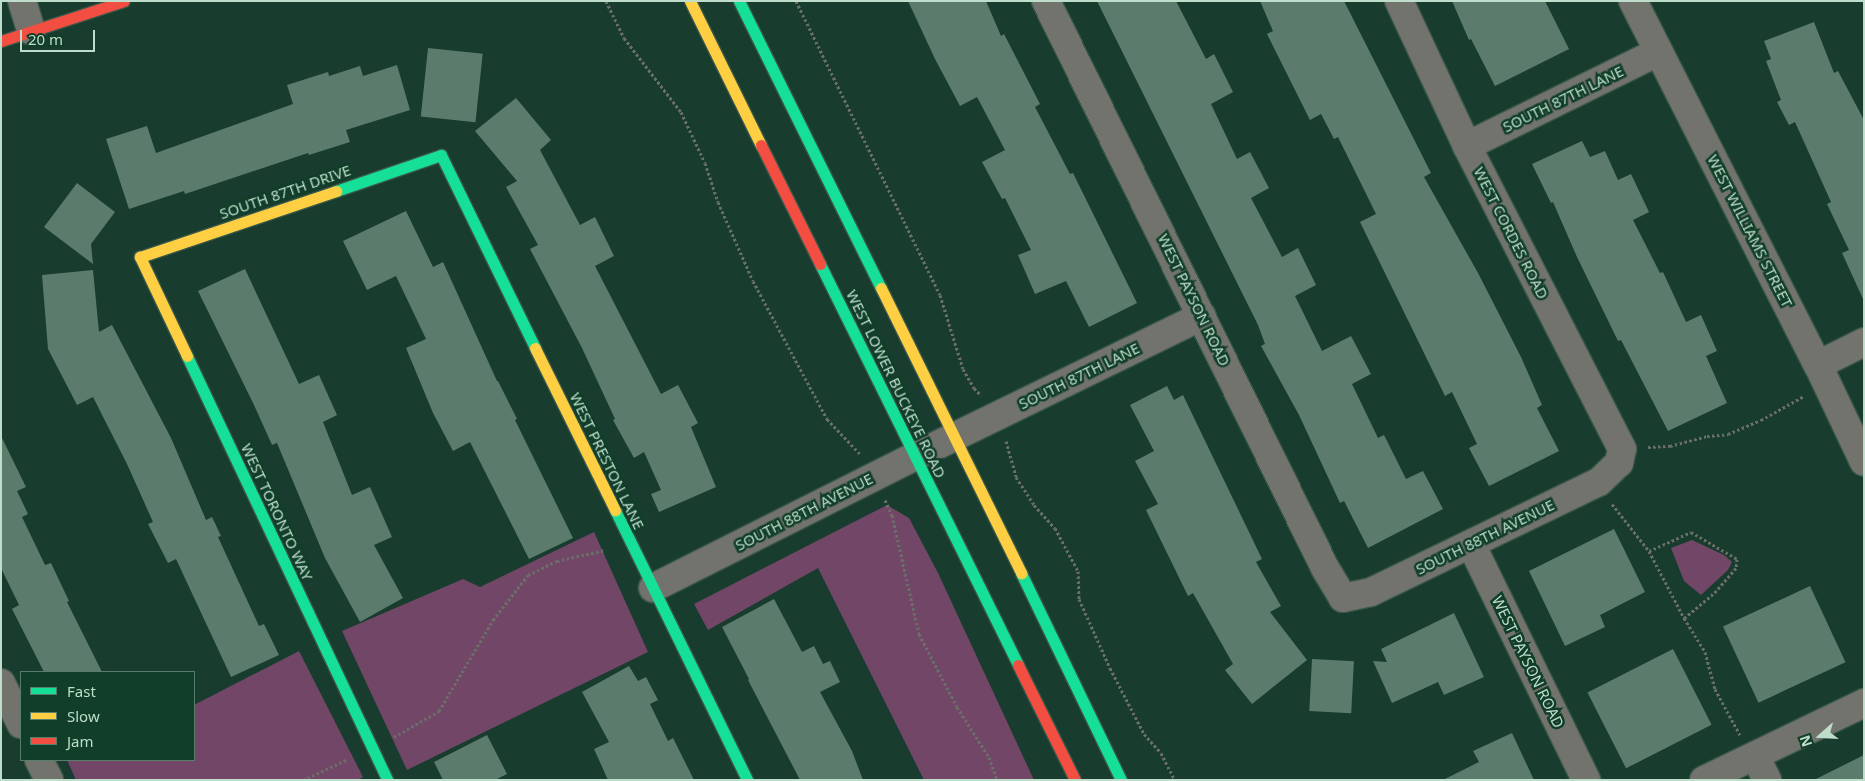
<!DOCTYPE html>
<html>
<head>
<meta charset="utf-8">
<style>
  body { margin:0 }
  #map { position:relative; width:1865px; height:781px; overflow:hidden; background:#183c2d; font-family:"Noto Sans",sans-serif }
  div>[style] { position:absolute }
  .green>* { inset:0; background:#724666 }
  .building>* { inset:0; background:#5b7c6c; transform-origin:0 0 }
  .path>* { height:3px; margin-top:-1.5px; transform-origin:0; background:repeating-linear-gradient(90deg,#6a6f68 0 2.5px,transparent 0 5px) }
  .roads { filter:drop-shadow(1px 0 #395749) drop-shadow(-1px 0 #395749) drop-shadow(0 1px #395749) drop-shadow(0 -1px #395749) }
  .street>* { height:28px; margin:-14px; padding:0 14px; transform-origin:14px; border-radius:14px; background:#72736d }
  .fast>* { height:11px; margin:-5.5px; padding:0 5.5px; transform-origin:5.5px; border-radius:5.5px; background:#16e098 }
  .slow>* { height:11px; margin:-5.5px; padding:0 5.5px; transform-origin:5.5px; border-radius:5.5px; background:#ffcf43 }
  .jam>* { height:11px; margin:-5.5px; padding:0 5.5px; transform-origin:5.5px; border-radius:5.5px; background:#f24e42 }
  span { translate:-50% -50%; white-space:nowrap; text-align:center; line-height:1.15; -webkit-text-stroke:5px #103e29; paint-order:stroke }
  .street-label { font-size:15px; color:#bfddcb }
  .frame { position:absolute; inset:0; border:2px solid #bfddcb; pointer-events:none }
  .legend { position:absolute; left:20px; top:671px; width:175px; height:90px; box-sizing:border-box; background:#103e29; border:1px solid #567e6a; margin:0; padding:6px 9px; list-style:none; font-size:15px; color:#bfddcb }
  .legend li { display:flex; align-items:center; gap:10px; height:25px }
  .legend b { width:25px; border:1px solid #567e6a }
  .north { position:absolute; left:1795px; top:711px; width:50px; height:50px; -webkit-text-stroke:4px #103e29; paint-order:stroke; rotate:251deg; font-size:14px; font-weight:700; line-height:20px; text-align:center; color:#bfddcb }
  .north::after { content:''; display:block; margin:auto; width:18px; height:22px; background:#bfddcb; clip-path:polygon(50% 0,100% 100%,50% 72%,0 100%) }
  .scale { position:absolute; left:20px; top:30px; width:75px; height:22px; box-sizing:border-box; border:2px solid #bfddcb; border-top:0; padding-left:6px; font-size:15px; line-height:18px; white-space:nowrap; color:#bfddcb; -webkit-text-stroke:4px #103e29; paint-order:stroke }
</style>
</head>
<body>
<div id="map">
  <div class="green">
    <i style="clip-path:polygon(887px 505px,909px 518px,938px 573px,1034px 780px,924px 780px,818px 568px,708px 630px,694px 604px)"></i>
    <i style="clip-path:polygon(594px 532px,648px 652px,407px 770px,342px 631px,463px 579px,480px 587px)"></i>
    <i style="clip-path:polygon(1692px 540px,1724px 555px,1732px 562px,1728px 570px,1701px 595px,1684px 581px,1671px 548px)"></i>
    <i style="clip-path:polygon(299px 651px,363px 777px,359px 780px,76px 780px,67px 760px,194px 760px,194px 705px)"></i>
  </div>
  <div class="building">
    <i style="clip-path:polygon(908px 1px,986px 1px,1001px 36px,1004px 34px,1040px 104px,1035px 107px,1070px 174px,1073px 173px,1137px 303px,1089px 327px,1066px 281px,1035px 294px,1018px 255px,1031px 250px,1005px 198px,1002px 199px,982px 162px,1005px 150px,977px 97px,960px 106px,935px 59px)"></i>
    <i style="clip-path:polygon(1097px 1px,1176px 1px,1206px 59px,1214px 54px,1233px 92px,1211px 104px,1237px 159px,1250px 152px,1269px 188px,1251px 198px,1282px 257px,1298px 248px,1316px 285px,1295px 296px,1322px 351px,1351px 336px,1371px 374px,1352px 384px,1378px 438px,1384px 435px,1406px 479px,1423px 471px,1443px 509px,1368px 548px,1344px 501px,1340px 503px,1299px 415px,1261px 346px,1265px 344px,1258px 325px)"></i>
    <i style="clip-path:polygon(1260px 1px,1344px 1px,1431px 173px,1424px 177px,1478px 273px,1521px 357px,1542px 405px,1537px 408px,1559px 451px,1489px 486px,1469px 448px,1477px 444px,1452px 392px,1445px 396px,1360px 222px,1376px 214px,1338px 137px,1334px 139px,1321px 114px,1310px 120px,1267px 34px,1273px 31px)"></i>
    <i style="clip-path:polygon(1452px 1px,1545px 1px,1569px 49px,1495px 86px,1471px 39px,1469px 40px)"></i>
    <i style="clip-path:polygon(1814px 22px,1834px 73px,1838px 71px,1864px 120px,1864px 301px,1842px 253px,1849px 250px,1827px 204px,1831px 202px,1795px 122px,1789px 125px,1777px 102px,1781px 100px,1766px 61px,1771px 59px,1764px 41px)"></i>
    <i style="left:428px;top:48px;width:55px;height:69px;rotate:6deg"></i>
    <i style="clip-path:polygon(397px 65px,410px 110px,346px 130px,350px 142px,309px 155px,308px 153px,185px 194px,184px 191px,129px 209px,106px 139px,147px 126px,156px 153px,293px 104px,287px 85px,328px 72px,329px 76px,360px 66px,363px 76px)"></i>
    <i style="clip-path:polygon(516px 98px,551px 140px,540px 150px,580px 225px,595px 217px,614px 256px,595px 266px,661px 394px,678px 385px,698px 423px,691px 427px,716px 487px,659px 512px,651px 494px,661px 490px,644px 452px,634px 458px,613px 420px,615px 419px,582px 348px,530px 249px,538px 245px,506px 187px,517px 181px,475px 131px)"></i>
    <i style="clip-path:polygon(1582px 141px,1590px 157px,1605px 151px,1618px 180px,1631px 174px,1649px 212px,1633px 220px,1660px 273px,1663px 272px,1686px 322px,1701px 315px,1717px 351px,1706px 356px,1727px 403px,1668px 431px,1621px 340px,1618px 341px,1577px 257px,1553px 202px,1551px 203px,1532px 164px)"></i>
    <i style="clip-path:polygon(77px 183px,115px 212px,91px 244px,93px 264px,44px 227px)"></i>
    <i style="clip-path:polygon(406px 211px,433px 267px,443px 262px,497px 381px,498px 381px,517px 419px,515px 420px,573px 538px,529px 559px,470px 442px,453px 451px,433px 413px,406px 348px,426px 339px,396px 276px,367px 290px,343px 241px)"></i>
    <i style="clip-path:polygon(245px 269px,299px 384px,319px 375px,337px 415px,323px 422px,352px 495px,370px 487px,392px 537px,374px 545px,403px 598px,360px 622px,325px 558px,277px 443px,272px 445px,254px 405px,198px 291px)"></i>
    <i style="clip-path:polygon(93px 270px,99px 332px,112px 325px,171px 438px,206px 520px,212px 517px,221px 536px,218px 537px,259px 626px,264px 624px,279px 655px,231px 677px,176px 559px,168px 563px,148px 524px,153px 522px,127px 464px,93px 397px,77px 405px,48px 349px,42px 275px)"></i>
    <i style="clip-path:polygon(1167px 386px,1174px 400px,1183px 395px,1262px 559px,1256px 562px,1281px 606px,1270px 612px,1307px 660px,1252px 704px,1225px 670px,1233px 664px,1193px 593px,1188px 596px,1146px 510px,1158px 504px,1135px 461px,1154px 451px,1130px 405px)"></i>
    <i style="clip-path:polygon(1px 436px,26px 487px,17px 491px,28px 514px,22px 517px,45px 565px,51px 563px,69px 601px,67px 602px,102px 672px,44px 672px,12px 609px,19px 605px,1px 568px)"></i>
    <i style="clip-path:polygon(1614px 529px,1645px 592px,1600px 615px,1605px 627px,1565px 646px,1529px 571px)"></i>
    <i style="left:1810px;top:586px;width:84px;height:96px;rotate:65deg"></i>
    <i style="clip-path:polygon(774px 599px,802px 652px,814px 646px,823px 664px,830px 661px,840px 682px,820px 692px,852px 751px,863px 780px,800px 780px,748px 680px,749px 679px,722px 627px)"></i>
    <i style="clip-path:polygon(1454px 613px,1484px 677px,1444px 695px,1438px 682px,1392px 703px,1373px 661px,1387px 662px,1381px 649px)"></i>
    <i style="left:1673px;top:649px;width:85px;height:96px;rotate:63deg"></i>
    <i style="left:1312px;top:659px;width:42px;height:52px;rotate:3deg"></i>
    <i style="clip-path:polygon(629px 666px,638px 681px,646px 677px,658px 700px,650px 704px,668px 741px,673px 738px,694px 780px,608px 780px,594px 749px,609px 742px,582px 692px)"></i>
    <i style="clip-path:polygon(1512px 733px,1534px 780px,1443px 780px,1479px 762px,1473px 751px)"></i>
    <i style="clip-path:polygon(487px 735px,507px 774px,495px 780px,443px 780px,434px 762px)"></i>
    <i style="clip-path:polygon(1864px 755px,1864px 780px,1814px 780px)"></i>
  </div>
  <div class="path">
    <i style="left:606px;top:1px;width:41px;rotate:64.1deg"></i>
    <i style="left:624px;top:38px;width:93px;rotate:52.4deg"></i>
    <i style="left:681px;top:112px;width:56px;rotate:64.8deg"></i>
    <i style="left:705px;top:163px;width:41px;rotate:71.6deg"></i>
    <i style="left:718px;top:202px;width:86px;rotate:66.1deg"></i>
    <i style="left:753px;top:281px;width:157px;rotate:61.8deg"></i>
    <i style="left:827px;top:419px;width:50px;rotate:46.6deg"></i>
    <i style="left:796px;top:1px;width:327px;rotate:63.9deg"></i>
    <i style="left:940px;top:295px;width:77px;rotate:72.7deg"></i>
    <i style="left:963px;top:369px;width:22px;rotate:60deg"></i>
    <i style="left:974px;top:388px;width:10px;rotate:45deg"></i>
    <i style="left:1006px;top:441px;width:37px;rotate:74deg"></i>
    <i style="left:1016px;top:477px;width:33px;rotate:57deg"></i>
    <i style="left:1034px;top:505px;width:31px;rotate:48deg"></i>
    <i style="left:1055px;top:528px;width:49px;rotate:61.9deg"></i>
    <i style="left:1078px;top:571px;width:28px;rotate:88deg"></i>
    <i style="left:1079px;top:599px;width:76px;rotate:65.8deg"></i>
    <i style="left:1110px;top:668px;width:74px;rotate:62.7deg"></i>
    <i style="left:1144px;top:734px;width:25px;rotate:48deg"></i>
    <i style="left:1161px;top:753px;width:30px;rotate:63deg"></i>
    <i style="left:1648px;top:447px;width:22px;rotate:-3deg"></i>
    <i style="left:1670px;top:446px;width:38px;rotate:-15deg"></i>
    <i style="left:1707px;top:436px;width:21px;rotate:-5deg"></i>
    <i style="left:1728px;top:434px;width:36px;rotate:-23deg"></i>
    <i style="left:1761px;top:420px;width:49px;rotate:-29.2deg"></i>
    <i style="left:885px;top:500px;width:17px;rotate:65deg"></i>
    <i style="left:892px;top:515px;width:122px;rotate:77.2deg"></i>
    <i style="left:919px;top:634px;width:82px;rotate:62.5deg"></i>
    <i style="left:957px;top:707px;width:59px;rotate:57.4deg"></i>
    <i style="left:989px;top:757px;width:24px;rotate:71deg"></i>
    <i style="left:1612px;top:504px;width:60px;rotate:51.8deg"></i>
    <i style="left:1649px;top:551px;width:76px;rotate:62.4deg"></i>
    <i style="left:1684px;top:618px;width:40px;rotate:58deg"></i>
    <i style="left:1705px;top:652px;width:38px;rotate:75deg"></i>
    <i style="left:1715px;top:689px;width:52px;rotate:61.5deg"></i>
    <i style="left:1649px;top:551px;width:46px;rotate:-24.3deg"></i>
    <i style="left:1691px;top:532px;width:53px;rotate:30.4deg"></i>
    <i style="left:1737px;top:559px;width:9px;rotate:96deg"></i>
    <i style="left:1736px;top:568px;width:35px;rotate:131deg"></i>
    <i style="left:1713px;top:594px;width:38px;rotate:140deg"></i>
    <i style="left:394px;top:737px;width:52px;rotate:-30deg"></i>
    <i style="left:439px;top:711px;width:106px;rotate:-59.3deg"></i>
    <i style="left:493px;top:620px;width:57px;rotate:-52.1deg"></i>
    <i style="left:528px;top:575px;width:32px;rotate:-26deg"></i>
    <i style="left:557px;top:561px;width:49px;rotate:-12.9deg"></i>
    <i style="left:303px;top:780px;width:50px;rotate:-25deg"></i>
  </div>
  <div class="roads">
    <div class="street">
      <i style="left:22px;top:1px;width:31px;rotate:73deg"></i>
      <i style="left:1046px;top:1px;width:632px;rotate:63.8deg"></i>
      <i style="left:1325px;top:568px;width:35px;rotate:59deg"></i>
      <i style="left:1343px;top:598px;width:29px;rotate:-12deg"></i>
      <i style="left:1371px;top:592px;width:253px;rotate:-25.8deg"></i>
      <i style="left:1599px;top:482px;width:28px;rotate:-44deg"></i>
      <i style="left:1619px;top:463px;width:14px;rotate:-78deg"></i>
      <i style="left:1622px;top:449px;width:340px;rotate:-117.1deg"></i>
      <i style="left:1467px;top:146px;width:160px;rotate:-115.1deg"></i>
      <i style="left:1633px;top:1px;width:408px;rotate:63.1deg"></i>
      <i style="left:1818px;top:365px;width:107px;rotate:64.6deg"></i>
      <i style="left:1467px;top:146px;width:213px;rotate:-26.2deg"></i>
      <i style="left:1818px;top:365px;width:51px;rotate:-26.6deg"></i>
      <i style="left:1471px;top:544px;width:263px;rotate:64deg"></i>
      <i style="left:653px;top:588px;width:293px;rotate:-26.7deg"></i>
      <i style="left:915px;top:456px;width:319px;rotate:-26deg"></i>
      <i style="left:1px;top:683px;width:46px;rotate:64deg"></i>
      <i style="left:1755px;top:756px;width:27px;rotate:63deg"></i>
      <i style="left:39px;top:760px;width:22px;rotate:63deg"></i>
      <i style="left:1704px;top:780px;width:178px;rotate:-25.7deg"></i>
    </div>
    <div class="fast">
      <i style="left:739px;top:1px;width:320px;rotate:63.7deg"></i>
      <i style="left:336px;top:191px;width:111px;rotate:-18.9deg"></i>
      <i style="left:441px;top:155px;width:215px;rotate:64deg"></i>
      <i style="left:820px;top:264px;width:447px;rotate:63.7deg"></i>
      <i style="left:187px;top:356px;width:469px;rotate:64.7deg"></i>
      <i style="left:615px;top:510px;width:301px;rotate:63.9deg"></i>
      <i style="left:1021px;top:573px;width:230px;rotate:64.2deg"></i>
    </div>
    <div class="slow">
      <i style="left:690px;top:1px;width:161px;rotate:63.8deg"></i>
      <i style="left:881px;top:288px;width:318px;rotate:63.8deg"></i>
      <i style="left:535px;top:348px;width:181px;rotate:63.7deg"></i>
      <i style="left:187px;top:356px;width:110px;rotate:-115.4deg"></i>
      <i style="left:140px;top:257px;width:207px;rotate:-18.6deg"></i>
    </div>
    <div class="jam">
      <i style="left:1px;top:41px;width:129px;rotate:-18deg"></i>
      <i style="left:761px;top:145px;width:133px;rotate:63.6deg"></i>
      <i style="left:1018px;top:665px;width:128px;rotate:63.6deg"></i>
    </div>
  </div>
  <div class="street-label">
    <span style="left:1563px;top:99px;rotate:-26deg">SOUTH 87TH LANE</span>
    <span style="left:285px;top:192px;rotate:-19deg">SOUTH 87TH DRIVE</span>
    <span style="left:1750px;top:231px;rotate:63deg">WEST WILLIAMS STREET</span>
    <span style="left:1511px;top:233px;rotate:63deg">WEST CORDES ROAD</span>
    <span style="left:1194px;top:300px;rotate:64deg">WEST PAYSON ROAD</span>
    <span style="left:1079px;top:376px;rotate:-26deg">SOUTH 87TH LANE</span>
    <span style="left:896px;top:384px;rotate:64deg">WEST LOWER BUCKEYE ROAD</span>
    <span style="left:607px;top:461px;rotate:64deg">WEST PRESTON LANE</span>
    <span style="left:277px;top:512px;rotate:65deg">WEST TORONTO WAY</span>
    <span style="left:804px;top:512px;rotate:-27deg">SOUTH 88TH AVENUE</span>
    <span style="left:1485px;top:537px;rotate:-26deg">SOUTH 88TH AVENUE</span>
    <span style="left:1528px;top:662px;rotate:64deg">WEST PAYSON ROAD</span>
  </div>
  <div class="frame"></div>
  <ul class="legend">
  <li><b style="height:6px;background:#16e098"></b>Fast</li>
  <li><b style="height:6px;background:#ffcf43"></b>Slow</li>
  <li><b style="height:6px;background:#f24e42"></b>Jam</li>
  </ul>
  <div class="north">N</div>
  <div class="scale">20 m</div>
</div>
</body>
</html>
